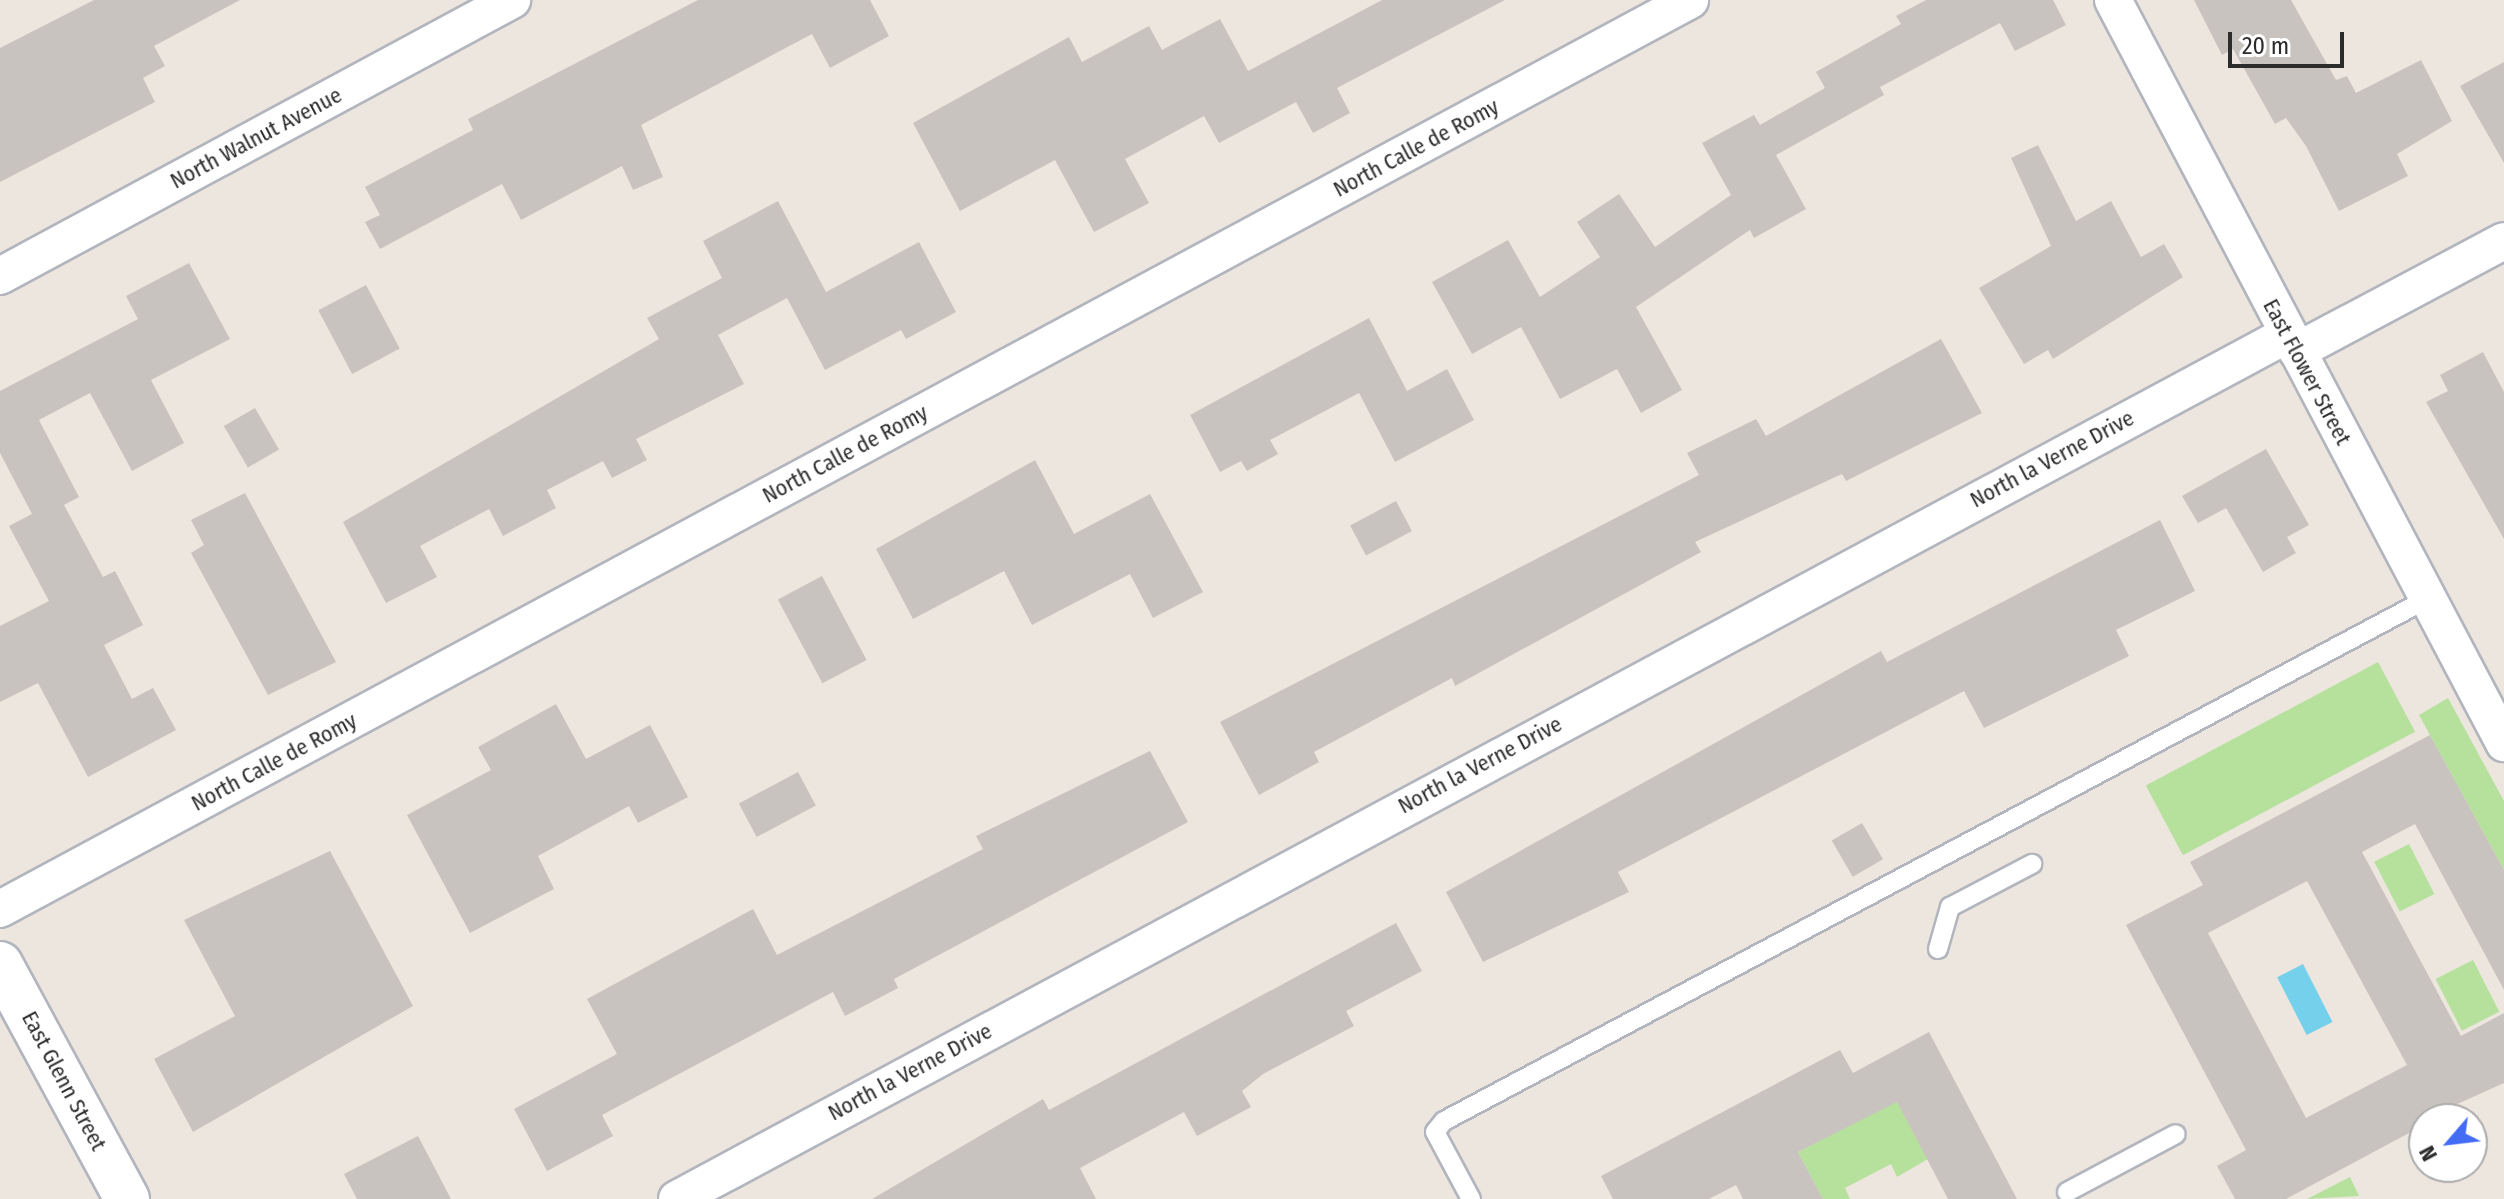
<!DOCTYPE html>
<html>
<head>
<meta charset="utf-8">
<style>
  body { margin:0 }
  #map { position:relative; width:2504px; height:1199px; overflow:hidden; background:#ede6de; font-family:"Fira Sans Condensed",sans-serif }
  div>[style] { position:absolute }
  .green>* { inset:0; background:#b6e19d; transform-origin:0 0 }
  .water>* { inset:0; background:#75d0eb; transform-origin:0 0 }
  .building>* { inset:0; background:#c8c3be; transform-origin:0 0 }
  .roads { filter:drop-shadow(2px 0 #b2b5be) drop-shadow(-2px 0 #b2b5be) drop-shadow(0 2px #b2b5be) drop-shadow(0 -2px #b2b5be) }
  .service>* { height:18px; margin:-9px; padding:0 9px; transform-origin:9px; border-radius:9px; background:#fff }
  .minor>* { height:36px; margin:-18px; padding:0 18px; transform-origin:18px; border-radius:18px; background:#fff }
  .tertiary>* { height:44px; margin:-22px; padding:0 22px; transform-origin:22px; border-radius:22px; background:#fff }
  span { translate:-50% -50%; white-space:nowrap; text-align:center; line-height:1.15; -webkit-text-stroke:7px #fff; paint-order:stroke }
  .street-label { font-size:22px; color:#2c2c2c }
  .north { position:absolute; left:2408px; top:1103px; width:80px; height:80px; box-sizing:border-box; background:#fff; border:2px solid #ababab; border-radius:50%; rotate:242deg; font-size:22px; font-weight:700; line-height:32px; text-align:center; color:#2c2c2c }
  .north::after { content:''; display:block; margin:auto; width:28px; height:36px; background:#446bf4; clip-path:polygon(50% 0,100% 100%,50% 72%,0 100%) }
  .scale { position:absolute; left:2228px; top:32px; width:116px; height:36px; box-sizing:border-box; border:4px solid #2c2c2c; border-top:0; padding-left:10px; font-size:24px; line-height:28px; white-space:nowrap; color:#2c2c2c; -webkit-text-stroke:6px #fff; paint-order:stroke }
</style>
</head>
<body>
<div id="map">
  <div class="green">
    <i style="left:2378px;top:662px;width:79px;height:263px;rotate:62deg"></i>
    <i style="clip-path:polygon(2448px 698px,2504px 801px,2504px 870px,2419px 715px)"></i>
    <i style="left:2409px;top:844px;width:56px;height:39px;rotate:63deg"></i>
    <i style="left:2473px;top:960px;width:58px;height:42px;rotate:63deg"></i>
    <i style="clip-path:polygon(1897px 1101px,1928px 1159px,1897px 1177px,1891px 1164px,1845px 1188px,1850px 1199px,1823px 1199px,1798px 1152px)"></i>
    <i style="clip-path:polygon(2350px 1177px,2359px 1196px,2307px 1199px)"></i>
  </div>
  <div class="water">
    <i style="left:2303px;top:964px;width:65px;height:29px;rotate:63deg"></i>
  </div>
  <div class="building">
    <i style="clip-path:polygon(94px 0,240px 0,154px 46px,165px 66px,143px 78px,155px 102px,0 182px,0 48px)"></i>
    <i style="clip-path:polygon(698px 0,870px 0,889px 36px,830px 68px,812px 34px,641px 125px,663px 177px,633px 190px,622px 166px,521px 220px,502px 184px,380px 249px,365px 222px,380px 215px,365px 187px,473px 130px,468px 119px)"></i>
    <i style="clip-path:polygon(1382px 0,1505px 0,1337px 88px,1350px 113px,1313px 133px,1296px 102px,1219px 143px,1204px 116px,1125px 159px,1149px 203px,1094px 232px,1055px 160px,960px 211px,913px 123px,1069px 37px,1082px 62px,1149px 26px,1162px 50px,1220px 19px,1248px 71px)"></i>
    <i style="clip-path:polygon(1926px 0,2053px 0,2066px 25px,2015px 51px,2000px 23px,1880px 87px,1884px 95px,1776px 155px,1806px 209px,1754px 238px,1750px 230px,1636px 307px,1682px 390px,1641px 413px,1617px 369px,1560px 399px,1521px 327px,1472px 354px,1432px 282px,1508px 240px,1540px 297px,1600px 257px,1577px 222px,1619px 194px,1655px 247px,1731px 195px,1702px 143px,1754px 115px,1760px 125px,1825px 88px,1816px 72px,1901px 24px,1896px 16px)"></i>
    <i style="clip-path:polygon(2194px 0,2291px 0,2336px 80px,2347px 76px,2356px 93px,2421px 60px,2452px 121px,2397px 154px,2408px 176px,2339px 211px,2306px 146px,2286px 118px,2275px 124px,2233px 49px,2222px 55px)"></i>
    <i style="clip-path:polygon(2504px 62px,2504px 163px,2460px 86px)"></i>
    <i style="clip-path:polygon(2038px 145px,2076px 221px,2111px 201px,2141px 257px,2164px 244px,2183px 277px,2053px 359px,2048px 350px,2024px 364px,1979px 288px,2051px 246px,2011px 158px)"></i>
    <i style="clip-path:polygon(778px 201px,826px 292px,919px 242px,956px 312px,906px 339px,901px 330px,825px 370px,787px 298px,718px 335px,744px 384px,636px 439px,647px 460px,612px 478px,603px 461px,547px 490px,556px 508px,503px 536px,489px 509px,420px 546px,437px 577px,386px 603px,343px 522px,659px 339px,647px 318px,722px 278px,703px 241px)"></i>
    <i style="clip-path:polygon(189px 263px,230px 339px,151px 380px,184px 443px,132px 471px,90px 393px,39px 420px,79px 497px,64px 505px,103px 577px,115px 571px,143px 625px,104px 645px,132px 699px,153px 688px,176px 730px,88px 777px,38px 683px,0 702px,0 626px,49px 601px,9px 526px,32px 514px,0 453px,0 391px,138px 319px,126px 296px)"></i>
    <i style="left:366px;top:285px;width:72px;height:54px;rotate:62deg"></i>
    <i style="clip-path:polygon(1369px 318px,1407px 391px,1447px 369px,1474px 420px,1395px 462px,1359px 393px,1270px 440px,1278px 454px,1247px 471px,1241px 461px,1220px 472px,1190px 415px)"></i>
    <i style="clip-path:polygon(1941px 339px,1982px 413px,1846px 481px,1842px 474px,1695px 542px,1701px 552px,1455px 686px,1452px 678px,1314px 752px,1319px 762px,1259px 795px,1220px 722px,1699px 475px,1687px 453px,1756px 419px,1766px 436px)"></i>
    <i style="clip-path:polygon(2483px 352px,2504px 392px,2504px 539px,2426px 402px,2448px 391px,2440px 375px)"></i>
    <i style="left:255px;top:408px;width:48px;height:36px;rotate:60deg"></i>
    <i style="clip-path:polygon(2266px 449px,2309px 525px,2287px 537px,2296px 553px,2263px 572px,2226px 508px,2198px 523px,2182px 496px)"></i>
    <i style="clip-path:polygon(1035px 460px,1074px 534px,1150px 494px,1203px 592px,1153px 618px,1130px 574px,1032px 625px,1004px 571px,913px 619px,876px 549px)"></i>
    <i style="clip-path:polygon(245px 493px,336px 662px,268px 695px,191px 553px,204px 545px,191px 520px)"></i>
    <i style="left:1396px;top:501px;width:34px;height:52px;rotate:62deg"></i>
    <i style="clip-path:polygon(2160px 520px,2195px 591px,2116px 630px,2129px 656px,1984px 728px,1964px 691px,1618px 872px,1629px 892px,1483px 962px,1446px 892px,1881px 651px,1887px 662px)"></i>
    <i style="left:822px;top:576px;width:95px;height:50px;rotate:62deg"></i>
    <i style="clip-path:polygon(556px 704px,586px 759px,650px 725px,688px 797px,638px 823px,629px 806px,538px 856px,554px 889px,470px 933px,407px 815px,491px 770px,478px 747px)"></i>
    <i style="clip-path:polygon(evenodd,2430px 735px,2504px 870px,2504px 990px,2415px 824px,2362px 852px,2461px 1036px,2504px 1013px,2504px 1083px,2424px 1119px,2424px 1125px,2286px 1199px,2235px 1199px,2217px 1166px,2246px 1150px,2126px 925px,2203px 885px,2190px 862px,2430px 735px,2307px 881px,2407px 1065px,2306px 1118px,2208px 933px,2307px 881px)"></i>
    <i style="clip-path:polygon(1150px 751px,1188px 822px,894px 979px,898px 988px,845px 1016px,833px 992px,602px 1115px,613px 1136px,547px 1171px,514px 1109px,617px 1054px,587px 999px,753px 909px,777px 955px,983px 849px,976px 836px)"></i>
    <i style="left:798px;top:772px;width:38px;height:67px;rotate:62deg"></i>
    <i style="left:1862px;top:823px;width:42px;height:35px;rotate:60deg"></i>
    <i style="clip-path:polygon(330px 851px,413px 1006px,193px 1132px,154px 1059px,235px 1016px,184px 920px)"></i>
    <i style="clip-path:polygon(1396px 923px,1422px 971px,1346px 1011px,1354px 1026px,1263px 1074px,1242px 1091px,1251px 1107px,1197px 1136px,1184px 1112px,1080px 1168px,1096px 1199px,872px 1199px,1043px 1099px,1049px 1110px)"></i>
    <i style="clip-path:polygon(1929px 1032px,2017px 1199px,1948px 1199px,1897px 1102px,1798px 1152px,1823px 1199px,1743px 1199px,1736px 1185px,1709px 1199px,1613px 1199px,1601px 1176px,1840px 1050px,1853px 1073px)"></i>
    <i style="clip-path:polygon(418px 1136px,451px 1199px,357px 1199px,344px 1174px)"></i>
  </div>
  <div class="roads">
    <div class="service">
      <i style="left:1938px;top:949px;width:44px;rotate:-74.1deg"></i>
      <i style="left:1950px;top:907px;width:93px;rotate:-27.7deg"></i>
      <i style="left:2067px;top:1192px;width:123px;rotate:-28deg"></i>
      <i style="left:1471px;top:1199px;width:76px;rotate:-118.2deg"></i>
      <i style="left:1435px;top:1132px;width:14px;rotate:-51deg"></i>
      <i style="left:1444px;top:1121px;width:1113px;rotate:-27.97deg"></i>
    </div>
    <div class="minor">
      <i style="left:2113px;top:0;width:840px;rotate:62.24deg"></i>
      <i style="left:0;top:276px;width:582px;rotate:-28.33deg"></i>
      <i style="left:2297px;top:351px;width:234px;rotate:-28deg"></i>
      <i style="left:0;top:909px;width:1919px;rotate:-28.27deg"></i>
      <i style="left:677px;top:1199px;width:1826px;rotate:-28.23deg"></i>
    </div>
    <div class="tertiary">
      <i style="left:0;top:964px;width:267px;rotate:61.6deg"></i>
    </div>
  </div>
  <div class="street-label">
    <span style="left:256px;top:138px;rotate:-28deg">North Walnut Avenue</span>
    <span style="left:1416px;top:148px;rotate:-28deg">North Calle de Romy</span>
    <span style="left:2307px;top:372px;rotate:62deg">East Flower Street</span>
    <span style="left:845px;top:454px;rotate:-28deg">North Calle de Romy</span>
    <span style="left:2052px;top:459px;rotate:-28deg">North la Verne Drive</span>
    <span style="left:274px;top:762px;rotate:-28deg">North Calle de Romy</span>
    <span style="left:1480px;top:765px;rotate:-28deg">North la Verne Drive</span>
    <span style="left:910px;top:1072px;rotate:-28deg">North la Verne Drive</span>
    <span style="left:64px;top:1081px;rotate:62deg">East Glenn Street</span>
  </div>
  <div class="north">N</div>
  <div class="scale">20 m</div>
</div>
</body>
</html>
